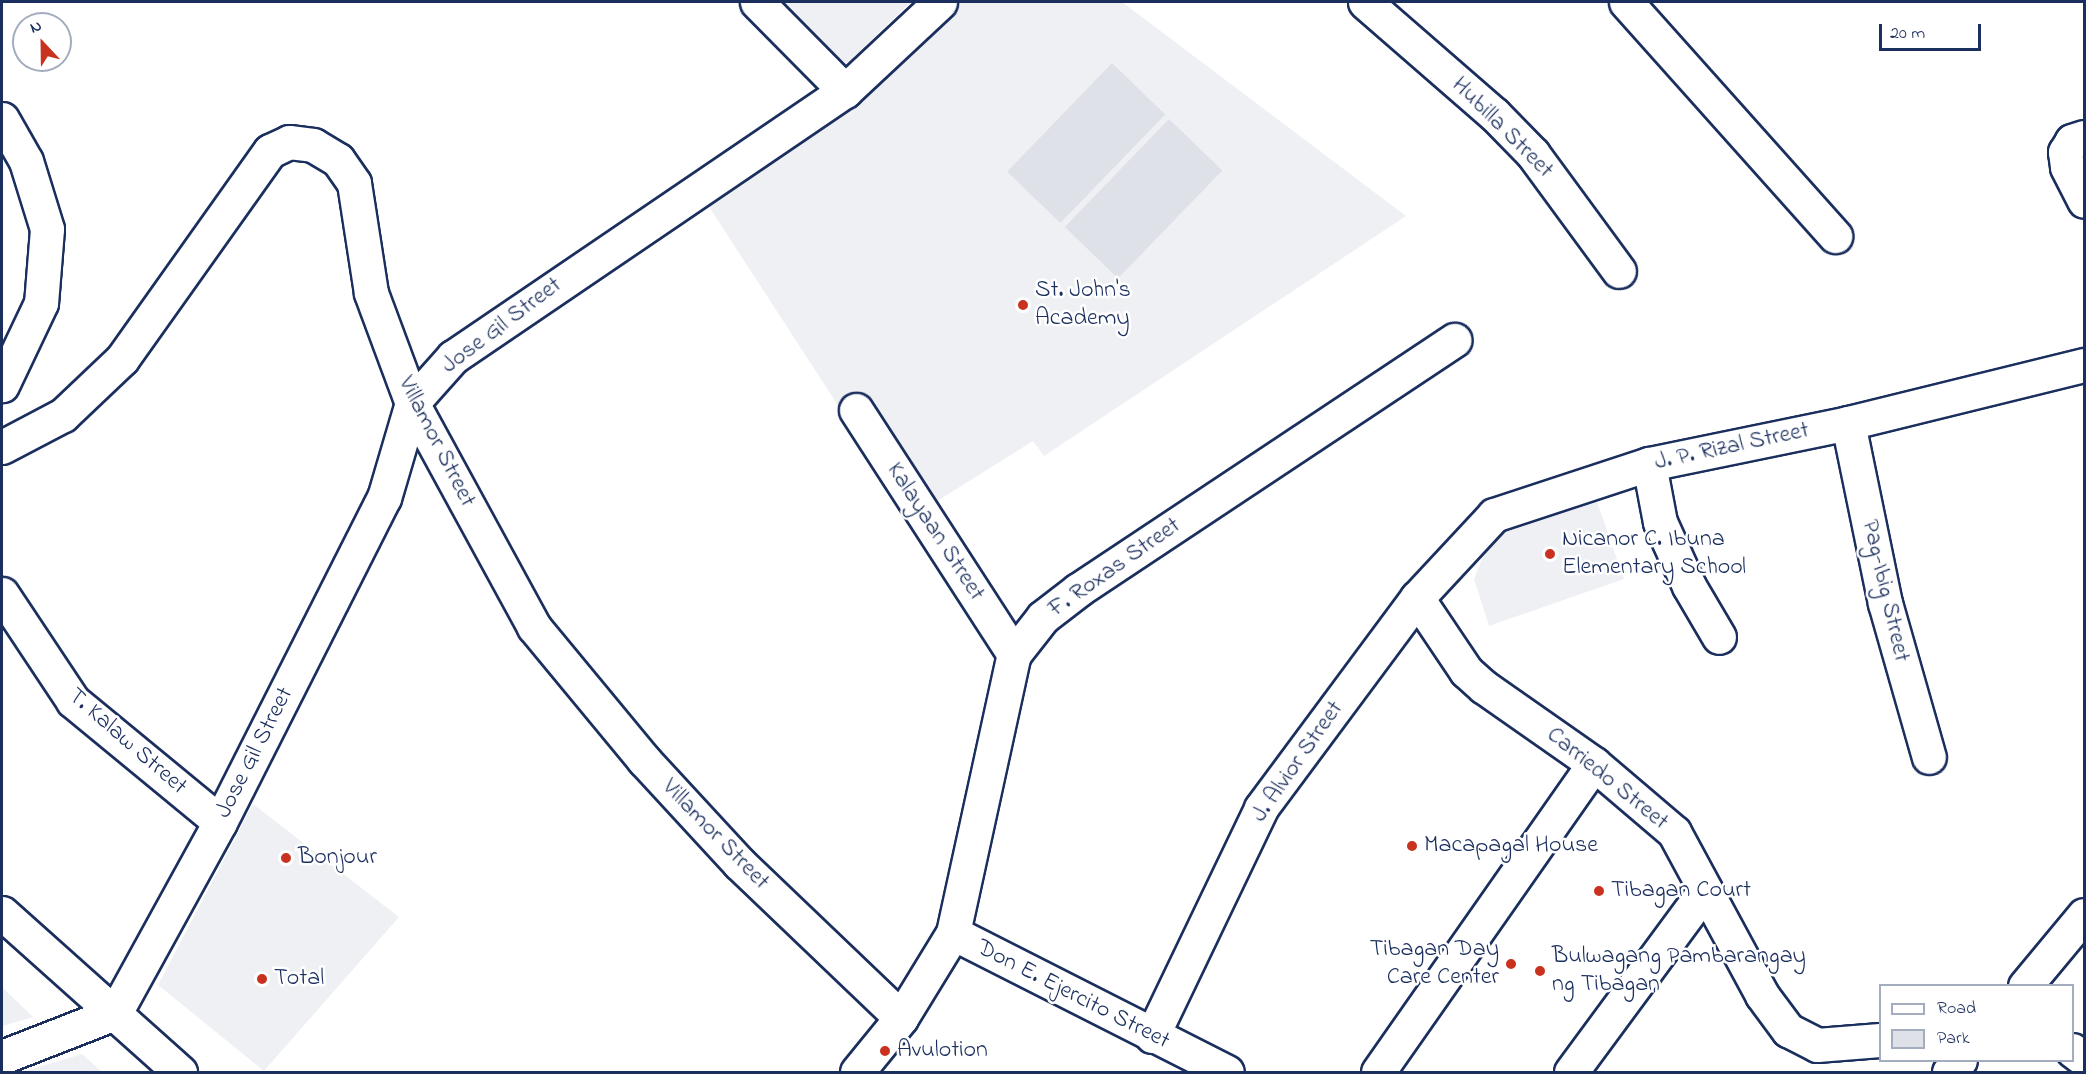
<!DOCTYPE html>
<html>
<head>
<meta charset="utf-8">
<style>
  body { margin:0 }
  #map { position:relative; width:2086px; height:1074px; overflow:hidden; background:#fff; font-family:"Indie Flower",sans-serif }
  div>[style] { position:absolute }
  .built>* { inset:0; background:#eff0f4 }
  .green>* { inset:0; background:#dee1e7; transform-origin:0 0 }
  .roads { filter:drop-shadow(2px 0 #1b2f5e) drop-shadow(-2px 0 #1b2f5e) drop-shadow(0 2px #1b2f5e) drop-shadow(0 -2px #1b2f5e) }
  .minor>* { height:33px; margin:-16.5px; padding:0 16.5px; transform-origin:16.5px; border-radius:16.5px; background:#fff }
  .major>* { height:33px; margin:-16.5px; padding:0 16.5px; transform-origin:16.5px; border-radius:16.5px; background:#fff }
  .dots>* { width:16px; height:16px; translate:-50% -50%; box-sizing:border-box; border:3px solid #fff; border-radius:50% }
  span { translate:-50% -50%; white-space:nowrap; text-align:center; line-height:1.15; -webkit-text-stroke:5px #fff; paint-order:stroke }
  .street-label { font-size:24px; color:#1b2f5e }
  .poi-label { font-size:24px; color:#1b2f5e }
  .left { translate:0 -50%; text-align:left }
  .right { translate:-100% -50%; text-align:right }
  .frame { position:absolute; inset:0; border:3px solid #1b2f5e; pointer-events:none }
  .legend { position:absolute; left:1879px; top:984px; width:195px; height:78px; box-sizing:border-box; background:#fff; border:2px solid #a4acbf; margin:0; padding:8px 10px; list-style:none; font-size:18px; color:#1b2f5e }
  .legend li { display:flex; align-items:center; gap:12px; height:30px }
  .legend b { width:30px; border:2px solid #a4acbf }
  .north { position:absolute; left:12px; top:12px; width:60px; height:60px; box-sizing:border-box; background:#fff; border:2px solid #a4acbf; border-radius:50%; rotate:338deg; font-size:16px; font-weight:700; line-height:24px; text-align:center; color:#1b2f5e }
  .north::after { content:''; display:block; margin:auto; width:21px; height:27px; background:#c8321e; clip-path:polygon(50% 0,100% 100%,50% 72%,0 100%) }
  .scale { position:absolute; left:1879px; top:24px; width:102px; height:27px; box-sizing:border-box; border:3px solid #1b2f5e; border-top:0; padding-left:8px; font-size:18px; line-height:21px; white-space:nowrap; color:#1b2f5e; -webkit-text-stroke:4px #fff; paint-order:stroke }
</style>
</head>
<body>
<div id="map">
  <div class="built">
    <i style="clip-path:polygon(779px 2px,911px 2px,846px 64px)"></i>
    <i style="clip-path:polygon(958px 2px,1122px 2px,1406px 216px,1044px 456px,1033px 441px,934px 503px,865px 393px,839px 407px,704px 199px,852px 102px)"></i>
    <i style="clip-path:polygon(1595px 496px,1624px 579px,1489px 626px,1474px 579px,1494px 529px)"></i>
    <i style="clip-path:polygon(253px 804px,399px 917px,264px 1071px,158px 985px)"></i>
    <i style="clip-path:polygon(2px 987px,33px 1017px,2px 1026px)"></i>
    <i style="clip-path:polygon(82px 1054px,102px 1072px,22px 1072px)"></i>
  </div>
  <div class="green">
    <i style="left:1112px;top:63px;width:74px;height:151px;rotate:44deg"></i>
    <i style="left:1169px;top:119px;width:74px;height:150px;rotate:44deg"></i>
  </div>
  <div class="roads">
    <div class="minor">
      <i style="left:757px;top:2px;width:125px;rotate:45.3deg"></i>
      <i style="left:1365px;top:2px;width:171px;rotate:41deg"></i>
      <i style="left:1494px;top:114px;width:56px;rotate:45.7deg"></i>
      <i style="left:1533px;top:154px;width:145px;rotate:53.7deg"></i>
      <i style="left:1626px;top:2px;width:314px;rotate:48.2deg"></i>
      <i style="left:2px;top:119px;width:48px;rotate:60.3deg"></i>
      <i style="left:26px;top:161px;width:71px;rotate:72.8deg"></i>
      <i style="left:47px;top:229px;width:74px;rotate:94.6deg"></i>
      <i style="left:41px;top:303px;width:91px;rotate:115.4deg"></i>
      <i style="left:2084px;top:137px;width:13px;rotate:162deg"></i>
      <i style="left:2072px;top:141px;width:13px;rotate:122deg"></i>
      <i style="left:2065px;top:152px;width:15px;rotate:82deg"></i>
      <i style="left:2067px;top:167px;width:38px;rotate:63deg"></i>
      <i style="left:856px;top:410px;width:291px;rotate:57.1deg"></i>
      <i style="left:1848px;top:423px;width:184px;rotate:78.4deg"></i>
      <i style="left:1885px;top:603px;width:160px;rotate:74.1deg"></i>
      <i style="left:2px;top:447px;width:69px;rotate:-27.7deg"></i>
      <i style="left:63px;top:415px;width:81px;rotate:-43.5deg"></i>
      <i style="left:122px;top:359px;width:255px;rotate:-54.6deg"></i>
      <i style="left:270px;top:151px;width:21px;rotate:-25deg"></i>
      <i style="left:289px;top:142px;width:24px;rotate:7deg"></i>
      <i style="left:313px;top:145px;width:29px;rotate:31deg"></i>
      <i style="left:338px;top:160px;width:28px;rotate:55deg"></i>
      <i style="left:354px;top:183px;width:111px;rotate:81.2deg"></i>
      <i style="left:371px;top:293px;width:117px;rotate:69.6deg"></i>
      <i style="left:412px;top:403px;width:255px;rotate:61.4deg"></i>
      <i style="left:534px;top:627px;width:173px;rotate:50.4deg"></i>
      <i style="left:644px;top:760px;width:140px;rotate:47.3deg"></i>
      <i style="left:739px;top:863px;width:224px;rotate:43.7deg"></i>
      <i style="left:1649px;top:464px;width:59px;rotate:79.3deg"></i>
      <i style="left:1660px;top:522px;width:70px;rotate:65.6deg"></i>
      <i style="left:1689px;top:586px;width:59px;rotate:59.5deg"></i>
      <i style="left:2px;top:594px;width:128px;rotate:56.4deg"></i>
      <i style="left:73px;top:701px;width:190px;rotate:39.5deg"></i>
      <i style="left:1417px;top:598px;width:88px;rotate:56.1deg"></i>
      <i style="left:1466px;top:671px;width:24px;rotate:42deg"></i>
      <i style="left:1484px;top:687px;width:134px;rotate:35deg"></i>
      <i style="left:1594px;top:764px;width:105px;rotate:40.4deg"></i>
      <i style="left:1674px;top:832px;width:185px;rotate:61.6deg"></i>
      <i style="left:1762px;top:995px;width:44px;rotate:53.4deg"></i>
      <i style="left:1788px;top:1030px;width:33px;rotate:27deg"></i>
      <i style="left:1817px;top:1045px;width:63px;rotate:-4.5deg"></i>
      <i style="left:953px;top:933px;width:307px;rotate:26.9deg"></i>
      <i style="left:2025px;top:986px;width:92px;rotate:-50.3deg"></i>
      <i style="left:1152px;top:1036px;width:253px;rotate:-64.4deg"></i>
      <i style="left:1261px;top:808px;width:262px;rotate:-53.4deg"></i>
      <i style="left:1417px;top:598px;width:113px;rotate:-47.1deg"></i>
      <i style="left:1494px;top:515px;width:163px;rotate:-18.2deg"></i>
      <i style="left:1649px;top:464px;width:203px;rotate:-11.6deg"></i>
      <i style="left:1848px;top:423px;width:243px;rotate:-13.8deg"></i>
      <i style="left:2072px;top:1050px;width:15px;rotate:37deg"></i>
      <i style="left:2px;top:1057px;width:121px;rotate:-21.3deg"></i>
      <i style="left:115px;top:1013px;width:218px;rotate:-61.2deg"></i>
      <i style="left:220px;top:822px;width:363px;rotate:-63.2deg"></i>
      <i style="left:384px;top:498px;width:99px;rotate:-73.6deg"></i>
      <i style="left:412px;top:403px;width:62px;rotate:-48.3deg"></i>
      <i style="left:453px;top:357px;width:474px;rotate:-34.2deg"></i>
      <i style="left:845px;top:91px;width:130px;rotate:-43.1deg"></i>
      <i style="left:857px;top:1072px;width:70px;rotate:-50.8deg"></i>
      <i style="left:901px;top:1018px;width:100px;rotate:-58.5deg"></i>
      <i style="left:953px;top:933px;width:286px;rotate:-77.7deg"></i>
      <i style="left:1014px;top:654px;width:47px;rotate:-51.9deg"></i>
      <i style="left:1043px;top:617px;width:44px;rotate:-37.6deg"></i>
      <i style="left:1078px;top:590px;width:452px;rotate:-33.6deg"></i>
      <i style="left:1378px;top:1072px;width:376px;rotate:-55deg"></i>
      <i style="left:1571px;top:1072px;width:226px;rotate:-53.6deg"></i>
      <i style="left:1949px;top:1072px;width:16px;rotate:-47deg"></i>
    </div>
    <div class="major">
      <i style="left:2px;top:913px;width:239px;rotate:41.8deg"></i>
    </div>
  </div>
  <div class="dots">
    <i style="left:1023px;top:305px;background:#c8321e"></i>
    <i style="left:1550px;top:554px;background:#c8321e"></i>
    <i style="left:1412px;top:846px;background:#c8321e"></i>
    <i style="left:286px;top:858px;background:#c8321e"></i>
    <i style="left:1599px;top:891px;background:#c8321e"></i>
    <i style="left:1511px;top:964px;background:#c8321e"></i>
    <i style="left:1540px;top:971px;background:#c8321e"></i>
    <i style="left:262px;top:979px;background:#c8321e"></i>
    <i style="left:885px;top:1051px;background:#c8321e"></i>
  </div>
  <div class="street-label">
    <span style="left:1502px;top:128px;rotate:45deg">Hubilla Street</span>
    <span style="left:502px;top:326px;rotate:-37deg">Jose Gil Street</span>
    <span style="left:436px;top:442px;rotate:63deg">Villamor Street</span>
    <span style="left:1732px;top:447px;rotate:-12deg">J. P. Rizal Street</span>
    <span style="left:935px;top:532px;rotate:57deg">Kalayaan Street</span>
    <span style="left:1115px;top:568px;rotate:-35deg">F. Roxas Street</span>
    <span style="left:1885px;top:591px;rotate:77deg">Pag-Ibig Street</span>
    <span style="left:127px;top:742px;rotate:41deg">T. Kalaw Street</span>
    <span style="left:255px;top:753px;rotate:-63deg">Jose Gil Street</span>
    <span style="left:1298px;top:762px;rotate:-55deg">J. Alvior Street</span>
    <span style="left:1607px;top:779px;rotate:39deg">Carriedo Street</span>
    <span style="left:715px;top:835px;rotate:46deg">Villamor Street</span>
    <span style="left:1073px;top:995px;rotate:27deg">Don E. Ejercito Street</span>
  </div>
  <div class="poi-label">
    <span class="left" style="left:1035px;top:305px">St. John's<br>Academy</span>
    <span class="left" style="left:1562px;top:554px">Nicanor C. Ibuna<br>Elementary School</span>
    <span class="left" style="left:1424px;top:846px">Macapagal House</span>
    <span class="left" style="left:298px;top:858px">Bonjour</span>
    <span class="left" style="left:1611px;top:891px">Tibagan Court</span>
    <span class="right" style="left:1499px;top:964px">Tibagan Day<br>Care Center</span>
    <span class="left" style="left:1552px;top:971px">Bulwagang Pambarangay<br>ng Tibagan</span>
    <span class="left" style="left:274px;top:979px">Total</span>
    <span class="left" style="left:897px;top:1051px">Avulotion</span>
  </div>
  <div class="frame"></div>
  <ul class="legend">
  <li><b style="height:8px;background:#fff"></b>Road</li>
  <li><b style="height:16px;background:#dee1e7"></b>Park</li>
  </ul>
  <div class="north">N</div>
  <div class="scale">20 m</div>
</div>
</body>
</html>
